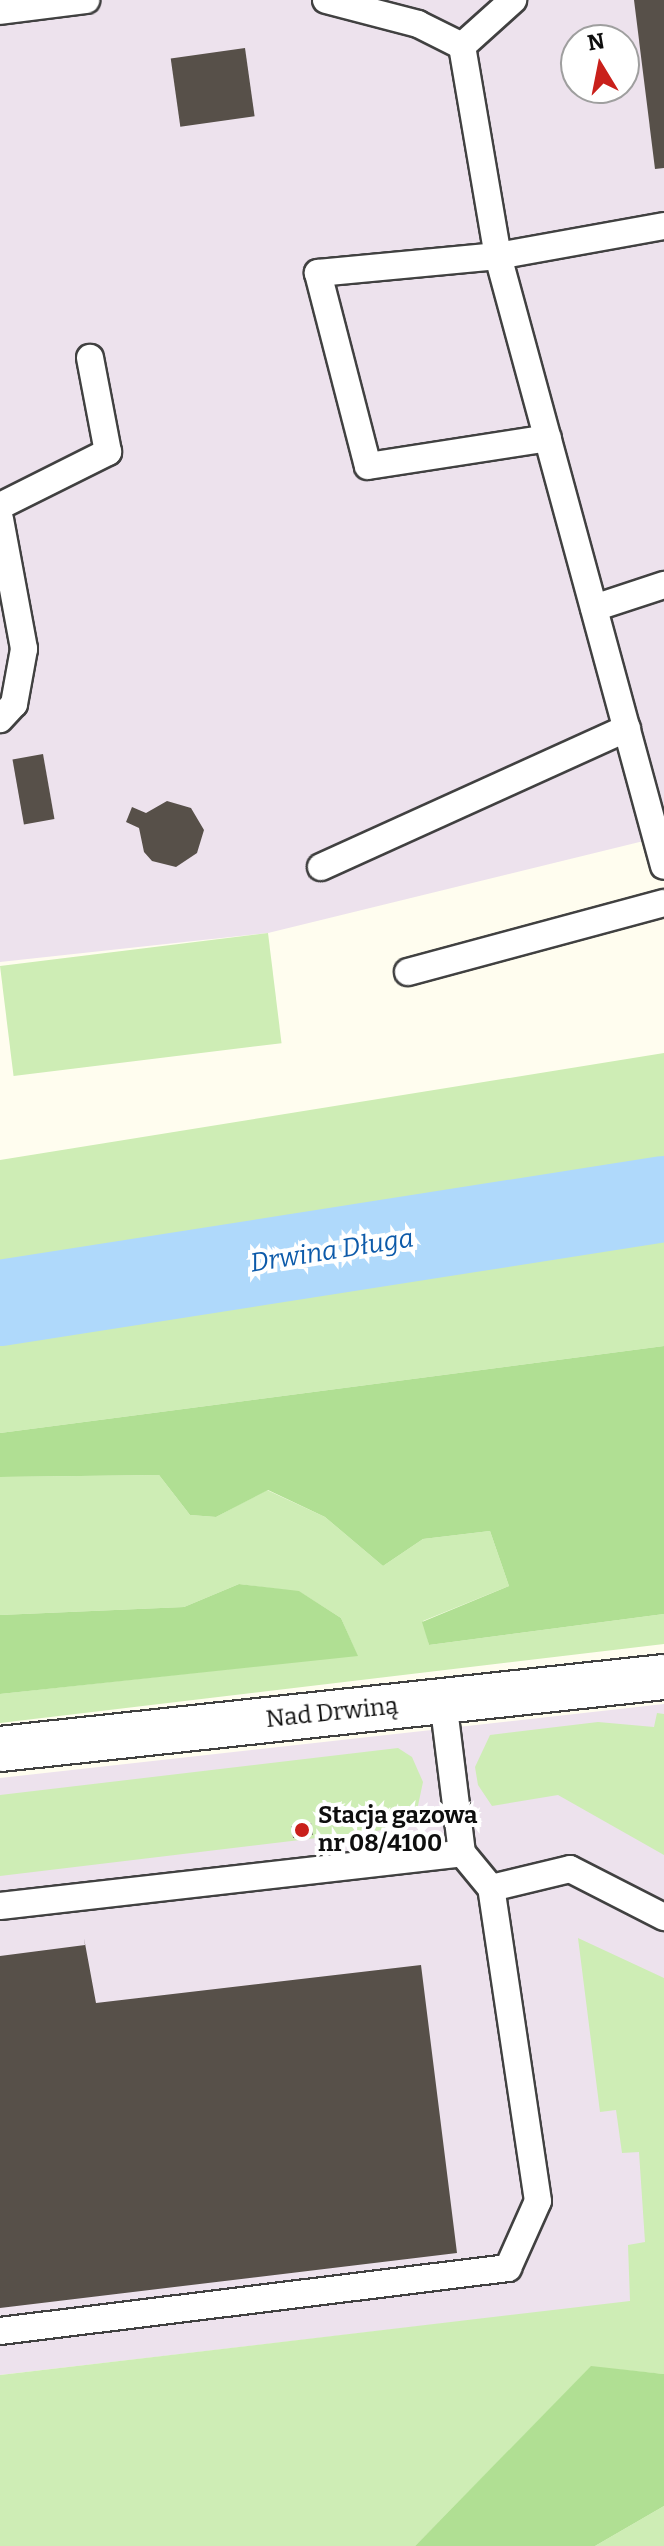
<!DOCTYPE html>
<html>
<head>
<meta charset="utf-8">
<style>
  body { margin:0 }
  #map { position:relative; width:664px; height:2546px; overflow:hidden; background:#fffdef; font-family:Bitter,serif }
  div>[style] { position:absolute }
  .industrial>* { inset:0; background:#ede2ed }
  .green>* { inset:0; background:#ceedb5; transform-origin:0 0 }
  .forest>* { inset:0; background:#b0df93 }
  .river>* { height:86px; margin:-43px; padding:0 43px; transform-origin:43px; border-radius:43px; background:#afd9fb }
  .building>* { inset:0; background:#575049; transform-origin:0 0 }
  .roads { filter:drop-shadow(2px 0 #414141) drop-shadow(-2px 0 #414141) drop-shadow(0 2px #414141) drop-shadow(0 -2px #414141) }
  .lane>* { height:26px; margin:-13px; padding:0 13px; transform-origin:13px; border-radius:13px; background:#fff }
  .street>* { height:44px; margin:-22px; padding:0 22px; transform-origin:22px; border-radius:22px; background:#fff }
  .dots>* { width:22px; height:22px; translate:-50% -50%; box-sizing:border-box; border:4px solid #fff; border-radius:50% }
  span { translate:-50% -50%; white-space:nowrap; text-align:center; line-height:1.15; -webkit-text-stroke:8px #fff; paint-order:stroke }
  .street-label { font-size:24px; color:#0e0e0e }
  .poi-label { font-size:24px; color:#0e0e0e; font-weight:700 }
  .left { translate:0 -50%; text-align:left }
  .water-label { font-size:26px; color:#0d5aa9; font-style:italic }
  .north { position:absolute; left:560px; top:24px; width:80px; height:80px; box-sizing:border-box; background:#fff; border:2px solid #9f9f9f; border-radius:50%; rotate:350deg; font-size:22px; font-weight:700; line-height:32px; text-align:center; color:#0e0e0e }
  .north::after { content:''; display:block; margin:auto; width:28px; height:36px; background:#c9201b; clip-path:polygon(50% 0,100% 100%,50% 72%,0 100%) }
</style>
</head>
<body>
<div id="map">
  <div class="industrial">
    <i style="clip-path:polygon(evenodd,0 0,664px 0,664px 836px,268px 933px,0 962px,0 0,576px 40px,624px 40px,624px 88px,576px 88px,576px 40px)"></i>
    <i style="clip-path:polygon(664px 1704px,664px 2298px,0 2375px,0 1778px)"></i>
  </div>
  <div class="green">
    <i style="left:268px;top:933px;width:111px;height:270px;rotate:83deg"></i>
    <i style="clip-path:polygon(664px 1053px,664px 1346px,0 1433px,0 1160px)"></i>
    <i style="clip-path:polygon(159px 1475px,190px 1515px,216px 1517px,267px 1490px,325px 1517px,383px 1566px,423px 1539px,490px 1531px,509px 1586px,423px 1621px,429px 1645px,664px 1614px,664px 1644px,0 1723px,0 1694px,357px 1655px,341px 1618px,300px 1592px,239px 1584px,184px 1607px,0 1615px,0 1477px)"></i>
    <i style="clip-path:polygon(657px 1713px,664px 1714px,664px 1855px,558px 1795px,492px 1806px,478px 1785px,475px 1767px,490px 1735px,598px 1722px,654px 1727px)"></i>
    <i style="clip-path:polygon(398px 1748px,412px 1757px,423px 1782px,416px 1815px,392px 1829px,0 1876px,0 1795px)"></i>
    <i style="clip-path:polygon(578px 1938px,664px 1978px,664px 2374px,591px 2367px,415px 2546px,0 2546px,0 2375px,630px 2301px,628px 2245px,645px 2242px,639px 2152px,622px 2153px,616px 2110px,600px 2112px)"></i>
    <i style="clip-path:polygon(664px 2506px,664px 2546px,595px 2546px)"></i>
  </div>
  <div class="forest">
    <i style="clip-path:polygon(664px 1346px,664px 1614px,429px 1645px,422px 1622px,509px 1586px,490px 1531px,423px 1539px,383px 1566px,325px 1517px,268px 1490px,216px 1517px,190px 1515px,159px 1475px,0 1477px,0 1433px)"></i>
    <i style="clip-path:polygon(239px 1584px,299px 1591px,341px 1618px,358px 1656px,0 1694px,0 1615px,184px 1607px)"></i>
    <i style="clip-path:polygon(591px 2366px,664px 2374px,664px 2506px,595px 2546px,415px 2546px)"></i>
  </div>
  <div class="river">
    <i style="left:0;top:1303px;width:672px;rotate:-8.9deg"></i>
  </div>
  <div class="building">
    <i style="clip-path:polygon(634px 0,664px 0,664px 168px,655px 169px)"></i>
    <i style="left:245px;top:48px;width:69px;height:75px;rotate:82deg"></i>
    <i style="left:43px;top:754px;width:66px;height:31px;rotate:80deg"></i>
    <i style="clip-path:polygon(167px 801px,191px 808px,204px 830px,197px 853px,176px 867px,152px 861px,144px 852px,139px 828px,126px 822px,132px 807px,146px 813px)"></i>
    <i style="left:311px;top:1823px;width:12px;height:20px;rotate:81deg"></i>
    <i style="clip-path:polygon(84px 1938px,96px 2003px,421px 1965px,457px 2253px,0 2308px,0 1956px,85px 1945px)"></i>
  </div>
  <div class="roads">
    <div class="lane">
      <i style="left:326px;top:0;width:95px;rotate:14.6deg"></i>
      <i style="left:418px;top:24px;width:49px;rotate:26.6deg"></i>
      <i style="left:462px;top:46px;width:213px;rotate:80.3deg"></i>
      <i style="left:498px;top:256px;width:181px;rotate:174.6deg"></i>
      <i style="left:318px;top:273px;width:199px;rotate:75.5deg"></i>
      <i style="left:368px;top:466px;width:182px;rotate:-8.8deg"></i>
      <i style="left:0;top:11px;width:87px;rotate:-7.3deg"></i>
      <i style="left:462px;top:46px;width:69px;rotate:-42deg"></i>
      <i style="left:664px;top:226px;width:169px;rotate:169.8deg"></i>
      <i style="left:498px;top:256px;width:632px;rotate:74.78deg"></i>
      <i style="left:0;top:506px;width:121px;rotate:-26.6deg"></i>
      <i style="left:108px;top:452px;width:96px;rotate:-100.8deg"></i>
      <i style="left:0;top:519px;width:132px;rotate:79.5deg"></i>
      <i style="left:24px;top:649px;width:56px;rotate:100.3deg"></i>
      <i style="left:14px;top:704px;width:21px;rotate:133deg"></i>
      <i style="left:594px;top:608px;width:74px;rotate:-18.2deg"></i>
      <i style="left:321px;top:867px;width:336px;rotate:-24.4deg"></i>
      <i style="left:408px;top:972px;width:265px;rotate:-15.1deg"></i>
      <i style="left:491px;top:1888px;width:81px;rotate:-13.5deg"></i>
      <i style="left:570px;top:1869px;width:106px;rotate:27.1deg"></i>
      <i style="left:0;top:1906px;width:465px;rotate:-6.5deg"></i>
      <i style="left:0;top:2331px;width:512px;rotate:-7.07deg"></i>
      <i style="left:508px;top:2268px;width:73px;rotate:-65.9deg"></i>
      <i style="left:538px;top:2201px;width:317px;rotate:-98.5deg"></i>
      <i style="left:491px;top:1888px;width:45px;rotate:-129.6deg"></i>
      <i style="left:462px;top:1853px;width:154px;rotate:-97.1deg"></i>
    </div>
    <div class="street">
      <i style="left:0;top:1749px;width:668px;rotate:-6.19deg"></i>
    </div>
  </div>
  <div class="dots">
    <i style="left:302px;top:1830px;background:#c9201b"></i>
  </div>
  <div class="street-label">
    <span style="left:332px;top:1713px;rotate:-6deg">Nad Drwiną</span>
  </div>
  <div class="poi-label">
    <span class="left" style="left:318px;top:1830px">Stacja gazowa<br>nr 08/4100</span>
  </div>
  <div class="water-label">
    <span style="left:332px;top:1251px;rotate:-9deg">Drwina Długa</span>
  </div>
  <div class="north">N</div>
</div>
</body>
</html>
